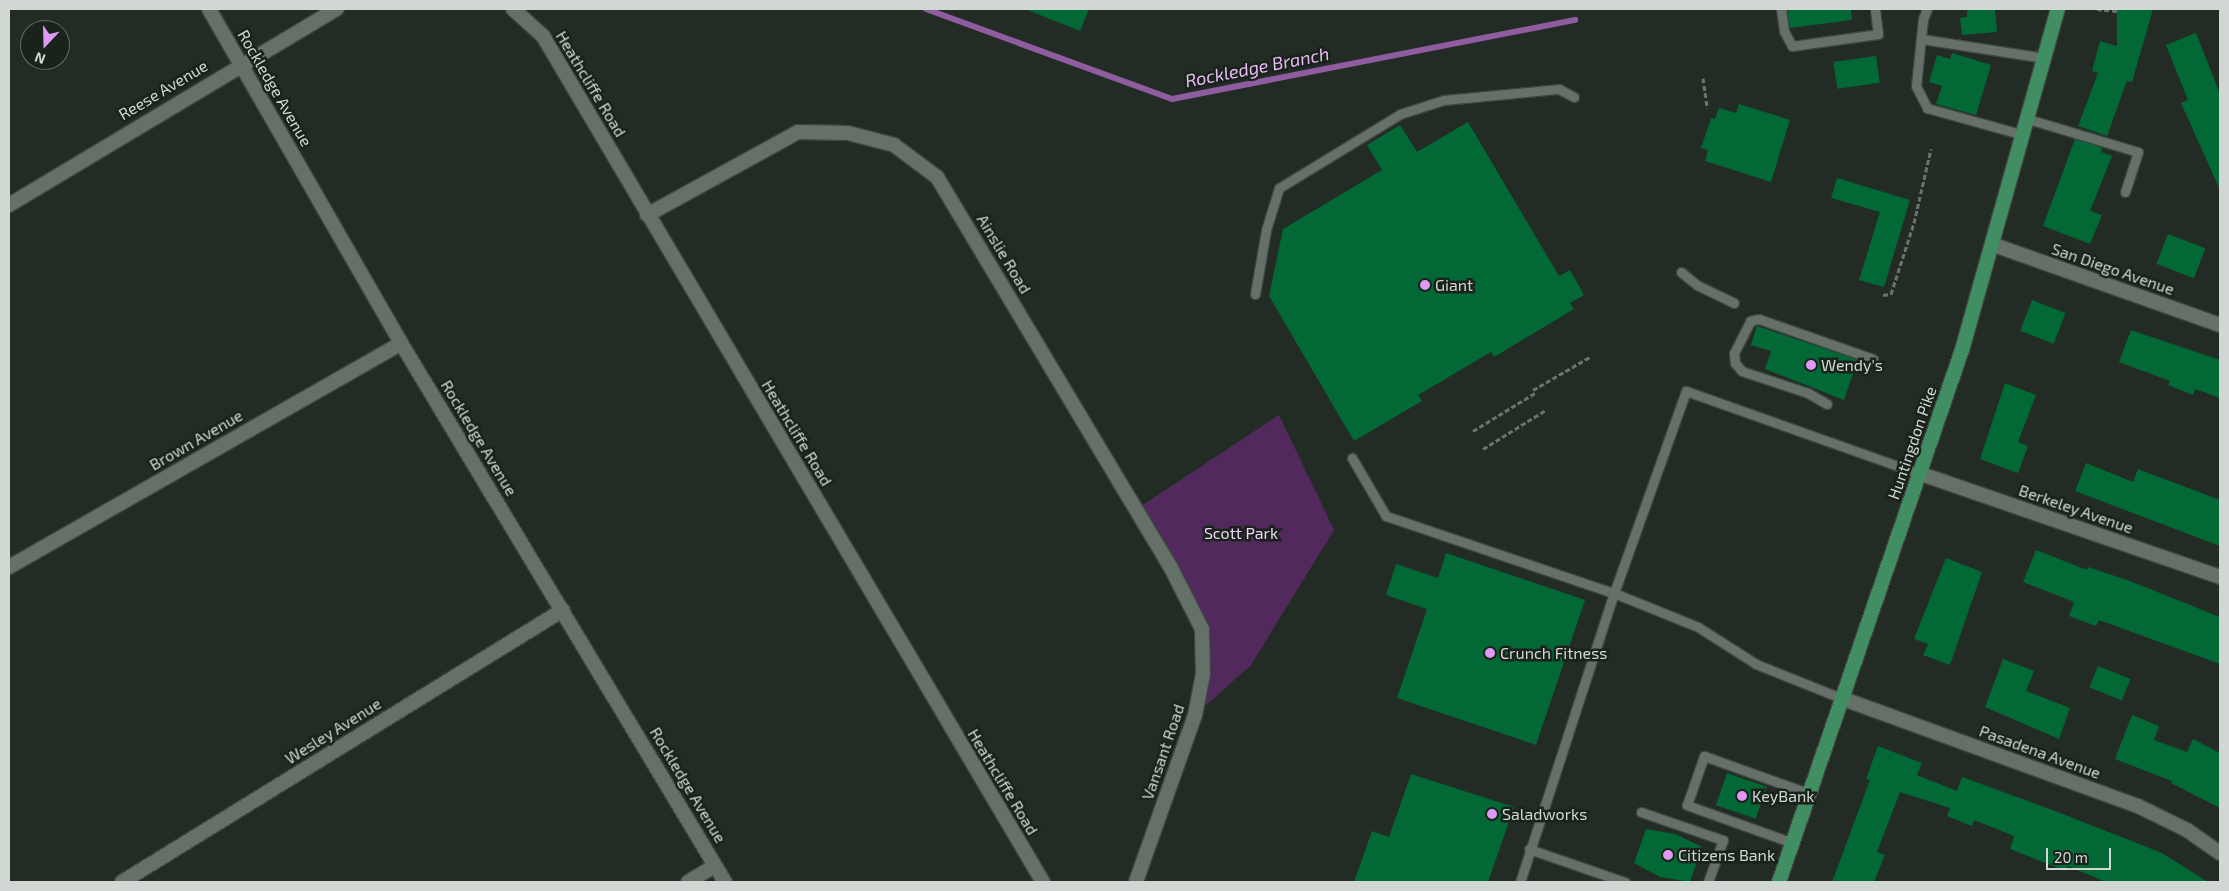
<!DOCTYPE html>
<html>
<head>
<meta charset="utf-8">
<style>
  body { margin:0 }
  #map { position:relative; width:2229px; height:891px; overflow:hidden; background:#222c25; font-family:"Exo 2",sans-serif }
  div>[style] { position:absolute }
  .green>* { inset:0; background:#51295d }
  .stream>* { height:6px; margin:-3px; padding:0 3px; transform-origin:3px; border-radius:3px; background:#8e5c9f }
  .building>* { inset:0; background:#026836; transform-origin:0 0 }
  .path>* { height:3px; margin-top:-1.5px; transform-origin:0; background:repeating-linear-gradient(90deg,#6b736d 0 5px,transparent 0 7.5px) }
  .roads { filter:drop-shadow(1px 0 #3e4741) drop-shadow(-1px 0 #3e4741) drop-shadow(0 1px #3e4741) drop-shadow(0 -1px #3e4741) }
  .service>* { height:9px; margin:-4.5px; padding:0 4.5px; transform-origin:4.5px; border-radius:4.5px; background:#657168 }
  .minor>* { height:14px; margin:-7px; padding:0 7px; transform-origin:7px; border-radius:7px; background:#657168 }
  .primary>* { height:14px; margin:-7px; padding:0 7px; transform-origin:7px; border-radius:7px; background:#408e61 }
  .dots>* { width:14px; height:14px; translate:-50% -50%; box-sizing:border-box; border:2px solid #19231b; border-radius:50% }
  span { translate:-50% -50%; white-space:nowrap; text-align:center; line-height:1.15; -webkit-text-stroke:5px #19231b; paint-order:stroke }
  .street-label { font-size:16px; color:#d1d7d2 }
  .poi-label { font-size:16px; color:#d1d7d2 }
  .left { translate:0 -50%; text-align:left }
  .park-label { font-size:16px; color:#eed2f7 }
  .water-label { font-size:18px; color:#e6bcf3; font-style:italic }
  .frame { position:absolute; inset:0; border:10px solid #d1d7d2; pointer-events:none }
  .north { position:absolute; left:20px; top:20px; width:50px; height:50px; box-sizing:border-box; background:#19231b; border:1px solid #636b64; border-radius:50%; rotate:201deg; font-size:14px; font-weight:700; line-height:20px; text-align:center; color:#d1d7d2 }
  .north::after { content:''; display:block; margin:auto; width:18px; height:22px; background:#dd99f3; clip-path:polygon(50% 0,100% 100%,50% 72%,0 100%) }
  .scale { position:absolute; left:2046px; top:848px; width:65px; height:22px; box-sizing:border-box; border:2px solid #d1d7d2; border-top:0; padding-left:6px; font-size:15px; line-height:18px; white-space:nowrap; color:#d1d7d2; -webkit-text-stroke:4px #19231b; paint-order:stroke }
</style>
</head>
<body>
<div id="map">
  <div class="green">
    <i style="clip-path:polygon(1279px 415px,1334px 530px,1251px 665px,1195px 715px,1202px 629px,1135px 510px)"></i>
  </div>
  <div class="stream">
    <i style="left:926px;top:9px;width:262px;rotate:20.1deg"></i>
    <i style="left:1172px;top:99px;width:411px;rotate:-11.1deg"></i>
  </div>
  <div class="building">
    <i style="clip-path:polygon(1025px 9px,1089px 9px,1080px 31px)"></i>
    <i style="clip-path:polygon(1787px 9px,1851px 9px,1852px 20px,1790px 28px)"></i>
    <i style="clip-path:polygon(1967px 9px,1995px 9px,1997px 32px,1962px 35px,1960px 18px,1967px 17px)"></i>
    <i style="clip-path:polygon(2117px 9px,2153px 9px,2132px 82px,2127px 81px,2107px 136px,2078px 126px,2098px 73px,2092px 71px,2100px 41px,2117px 46px)"></i>
    <i style="clip-path:polygon(2196px 33px,2220px 94px,2220px 190px,2181px 103px,2188px 100px,2166px 45px)"></i>
    <i style="clip-path:polygon(1952px 53px,1991px 65px,1976px 115px,1936px 104px,1942px 86px,1929px 82px,1937px 55px,1950px 59px)"></i>
    <i style="left:1876px;top:56px;width:27px;height:43px;rotate:82deg"></i>
    <i style="clip-path:polygon(1739px 104px,1790px 120px,1771px 182px,1705px 161px,1708px 150px,1701px 148px,1711px 118px,1715px 119px,1719px 108px,1736px 113px)"></i>
    <i style="clip-path:polygon(1468px 122px,1559px 276px,1570px 270px,1584px 295px,1570px 303px,1574px 309px,1494px 357px,1491px 352px,1418px 395px,1422px 401px,1354px 441px,1269px 296px,1283px 229px,1382px 170px,1367px 145px,1400px 125px,1417px 152px)"></i>
    <i style="clip-path:polygon(2075px 139px,2103px 148px,2101px 152px,2112px 156px,2090px 211px,2102px 215px,2090px 244px,2043px 226px)"></i>
    <i style="clip-path:polygon(1837px 178px,1910px 200px,1884px 287px,1859px 280px,1880px 212px,1831px 198px)"></i>
    <i style="left:2168px;top:234px;width:40px;height:32px;rotate:21deg"></i>
    <i style="left:2032px;top:300px;width:36px;height:33px;rotate:21deg"></i>
    <i style="clip-path:polygon(1757px 326px,1858px 360px,1844px 400px,1765px 369px,1771px 351px,1751px 345px)"></i>
    <i style="clip-path:polygon(2131px 330px,2220px 360px,2220px 398px,2195px 389px,2193px 395px,2168px 385px,2170px 381px,2119px 362px)"></i>
    <i style="clip-path:polygon(2005px 383px,2036px 395px,2018px 442px,2028px 446px,2018px 473px,1980px 459px)"></i>
    <i style="clip-path:polygon(2086px 463px,2133px 482px,2138px 469px,2220px 500px,2220px 546px,2075px 491px)"></i>
    <i style="clip-path:polygon(2036px 550px,2087px 570px,2088px 567px,2130px 581px,2220px 617px,2220px 664px,2099px 620px,2096px 626px,2069px 616px,2074px 602px,2023px 582px)"></i>
    <i style="clip-path:polygon(1446px 553px,1585px 600px,1536px 745px,1397px 698px,1427px 609px,1386px 595px,1396px 564px,1438px 578px)"></i>
    <i style="clip-path:polygon(1946px 558px,1982px 572px,1950px 665px,1923px 655px,1928px 644px,1914px 639px)"></i>
    <i style="clip-path:polygon(2003px 659px,2034px 671px,2026px 691px,2070px 708px,2059px 739px,1985px 707px)"></i>
    <i style="left:2098px;top:666px;width:35px;height:23px;rotate:22deg"></i>
    <i style="clip-path:polygon(2132px 715px,2159px 726px,2154px 740px,2187px 752px,2193px 739px,2220px 753px,2220px 808px,2171px 783px,2172px 781px,2115px 759px)"></i>
    <i style="clip-path:polygon(1878px 746px,1922px 763px,1917px 775px,1957px 791px,1962px 777px,2050px 809px,2162px 853px,2208px 882px,2106px 882px,2068px 866px,2066px 871px,2010px 849px,2014px 836px,1974px 820px,1972px 826px,1947px 816px,1950px 808px,1900px 792px,1877px 852px,1885px 855px,1874px 882px,1832px 882px,1870px 780px,1866px 779px)"></i>
    <i style="left:1727px;top:773px;width:42px;height:34px;rotate:19deg"></i>
    <i style="clip-path:polygon(1411px 774px,1514px 807px,1488px 882px,1354px 882px,1372px 831px,1389px 837px)"></i>
    <i style="clip-path:polygon(1646px 829px,1675px 834px,1702px 847px,1690px 882px,1660px 877px,1634px 863px)"></i>
  </div>
  <div class="path">
    <i style="left:2097px;top:9px;width:20px;rotate:6deg"></i>
    <i style="left:1703px;top:78px;width:30px;rotate:82deg"></i>
    <i style="left:1883px;top:295px;width:8px;rotate:-7deg"></i>
    <i style="left:1891px;top:294px;width:75px;rotate:-72.1deg"></i>
    <i style="left:1914px;top:223px;width:76px;rotate:-77.1deg"></i>
    <i style="left:1533px;top:390px;width:66px;rotate:-30.1deg"></i>
    <i style="left:1473px;top:431px;width:73px;rotate:-31.5deg"></i>
    <i style="left:1483px;top:449px;width:74px;rotate:-31.8deg"></i>
  </div>
  <div class="roads">
    <div class="service">
      <i style="left:1781px;top:9px;width:22px;rotate:82deg"></i>
      <i style="left:1784px;top:31px;width:17px;rotate:62deg"></i>
      <i style="left:1792px;top:46px;width:87px;rotate:-7.9deg"></i>
      <i style="left:1878px;top:34px;width:25px;rotate:-97deg"></i>
      <i style="left:1927px;top:9px;width:11px;rotate:112deg"></i>
      <i style="left:1923px;top:19px;width:67px;rotate:96deg"></i>
      <i style="left:1916px;top:86px;width:25px;rotate:63deg"></i>
      <i style="left:1927px;top:108px;width:101px;rotate:15.6deg"></i>
      <i style="left:1922px;top:39px;width:124px;rotate:8.8deg"></i>
      <i style="left:2028px;top:119px;width:115px;rotate:16.7deg"></i>
      <i style="left:2138px;top:152px;width:42px;rotate:108deg"></i>
      <i style="left:1681px;top:272px;width:21px;rotate:39deg"></i>
      <i style="left:1697px;top:285px;width:41px;rotate:25.9deg"></i>
      <i style="left:1255px;top:294px;width:65px;rotate:-80.2deg"></i>
      <i style="left:1266px;top:230px;width:44px;rotate:-72.8deg"></i>
      <i style="left:1279px;top:188px;width:142px;rotate:-31.4deg"></i>
      <i style="left:1400px;top:114px;width:46px;rotate:-17.7deg"></i>
      <i style="left:1444px;top:100px;width:116px;rotate:-5.5deg"></i>
      <i style="left:1559px;top:89px;width:17px;rotate:28deg"></i>
      <i style="left:1827px;top:404px;width:22px;rotate:-150deg"></i>
      <i style="left:1808px;top:393px;width:70px;rotate:-161.6deg"></i>
      <i style="left:1742px;top:371px;width:11px;rotate:-131deg"></i>
      <i style="left:1735px;top:363px;width:10px;rotate:-96deg"></i>
      <i style="left:1734px;top:353px;width:36px;rotate:-63deg"></i>
      <i style="left:1750px;top:321px;width:9px;rotate:-13deg"></i>
      <i style="left:1759px;top:319px;width:121px;rotate:19.3deg"></i>
      <i style="left:1352px;top:458px;width:67px;rotate:59.6deg"></i>
      <i style="left:1386px;top:516px;width:241px;rotate:18.7deg"></i>
      <i style="left:1614px;top:593px;width:91px;rotate:22deg"></i>
      <i style="left:1698px;top:627px;width:69px;rotate:32.5deg"></i>
      <i style="left:1756px;top:664px;width:92px;rotate:21.8deg"></i>
      <i style="left:1641px;top:812px;width:87px;rotate:18.9deg"></i>
      <i style="left:1723px;top:840px;width:45px;rotate:109.7deg"></i>
      <i style="left:1793px;top:843px;width:113px;rotate:-160.3deg"></i>
      <i style="left:1687px;top:805px;width:52px;rotate:-70.9deg"></i>
      <i style="left:1704px;top:756px;width:113px;rotate:19.7deg"></i>
      <i style="left:1529px;top:849px;width:102px;rotate:19deg"></i>
      <i style="left:1520px;top:882px;width:304px;rotate:-72deg"></i>
      <i style="left:1614px;top:593px;width:214px;rotate:-70.4deg"></i>
      <i style="left:1686px;top:391px;width:249px;rotate:19.5deg"></i>
    </div>
    <div class="minor">
      <i style="left:209px;top:9px;width:385px;rotate:60.1deg"></i>
      <i style="left:401px;top:343px;width:629px;rotate:58.99deg"></i>
      <i style="left:513px;top:9px;width:40px;rotate:42deg"></i>
      <i style="left:543px;top:36px;width:983px;rotate:59.42deg"></i>
      <i style="left:9px;top:205px;width:382px;rotate:-30.9deg"></i>
      <i style="left:647px;top:215px;width:172px;rotate:-28.8deg"></i>
      <i style="left:798px;top:132px;width:50px;rotate:1.1deg"></i>
      <i style="left:848px;top:133px;width:48px;rotate:14.6deg"></i>
      <i style="left:894px;top:145px;width:54px;rotate:36.7deg"></i>
      <i style="left:937px;top:177px;width:453px;rotate:59.1deg"></i>
      <i style="left:1170px;top:566px;width:71px;rotate:63.1deg"></i>
      <i style="left:1202px;top:629px;width:45px;rotate:88.7deg"></i>
      <i style="left:1203px;top:674px;width:42px;rotate:101deg"></i>
      <i style="left:1195px;top:715px;width:177px;rotate:109.5deg"></i>
      <i style="left:1994px;top:245px;width:240px;rotate:19.5deg"></i>
      <i style="left:1921px;top:474px;width:316px;rotate:19deg"></i>
      <i style="left:9px;top:567px;width:451px;rotate:-29.7deg"></i>
      <i style="left:1841px;top:698px;width:316px;rotate:20deg"></i>
      <i style="left:2138px;top:806px;width:55px;rotate:26.1deg"></i>
      <i style="left:2187px;top:830px;width:40px;rotate:34.9deg"></i>
      <i style="left:122px;top:882px;width:518px;rotate:-31.67deg"></i>
      <i style="left:688px;top:882px;width:31px;rotate:-31deg"></i>
    </div>
    <div class="primary">
      <i style="left:1779px;top:882px;width:563px;rotate:-71.02deg"></i>
      <i style="left:1962px;top:350px;width:354px;rotate:-74.3deg"></i>
    </div>
  </div>
  <div class="dots">
    <i style="left:1425px;top:285px;background:#dd99f3"></i>
    <i style="left:1811px;top:365px;background:#dd99f3"></i>
    <i style="left:1490px;top:653px;background:#dd99f3"></i>
    <i style="left:1742px;top:796px;background:#dd99f3"></i>
    <i style="left:1492px;top:814px;background:#dd99f3"></i>
    <i style="left:1668px;top:855px;background:#dd99f3"></i>
  </div>
  <div class="street-label">
    <span style="left:591px;top:84px;rotate:59deg">Heathcliffe Road</span>
    <span style="left:275px;top:88px;rotate:60deg">Rockledge Avenue</span>
    <span style="left:163px;top:90px;rotate:-31deg">Reese Avenue</span>
    <span style="left:1004px;top:254px;rotate:59deg">Ainslie Road</span>
    <span style="left:2113px;top:269px;rotate:19deg">San Diego Avenue</span>
    <span style="left:797px;top:433px;rotate:59deg">Heathcliffe Road</span>
    <span style="left:479px;top:438px;rotate:59deg">Rockledge Avenue</span>
    <span style="left:196px;top:440px;rotate:-30deg">Brown Avenue</span>
    <span style="left:1912px;top:443px;rotate:-71deg">Huntingdon Pike</span>
    <span style="left:2076px;top:509px;rotate:19deg">Berkeley Avenue</span>
    <span style="left:333px;top:731px;rotate:-32deg">Wesley Avenue</span>
    <span style="left:1163px;top:752px;rotate:-71deg">Vansant Road</span>
    <span style="left:2040px;top:752px;rotate:20deg">Pasadena Avenue</span>
    <span style="left:1003px;top:782px;rotate:59deg">Heathcliffe Road</span>
    <span style="left:688px;top:785px;rotate:59deg">Rockledge Avenue</span>
  </div>
  <div class="poi-label">
    <span class="left" style="left:1435px;top:285px">Giant</span>
    <span class="left" style="left:1821px;top:365px">Wendy's</span>
    <span class="left" style="left:1500px;top:653px">Crunch Fitness</span>
    <span class="left" style="left:1752px;top:796px">KeyBank</span>
    <span class="left" style="left:1502px;top:814px">Saladworks</span>
    <span class="left" style="left:1678px;top:855px">Citizens Bank</span>
  </div>
  <div class="park-label">
    <span style="left:1241px;top:533px">Scott Park</span>
  </div>
  <div class="water-label">
    <span style="left:1257px;top:67px;rotate:-11deg">Rockledge Branch</span>
  </div>
  <div class="frame"></div>
  <div class="north">N</div>
  <div class="scale">20 m</div>
</div>
</body>
</html>
